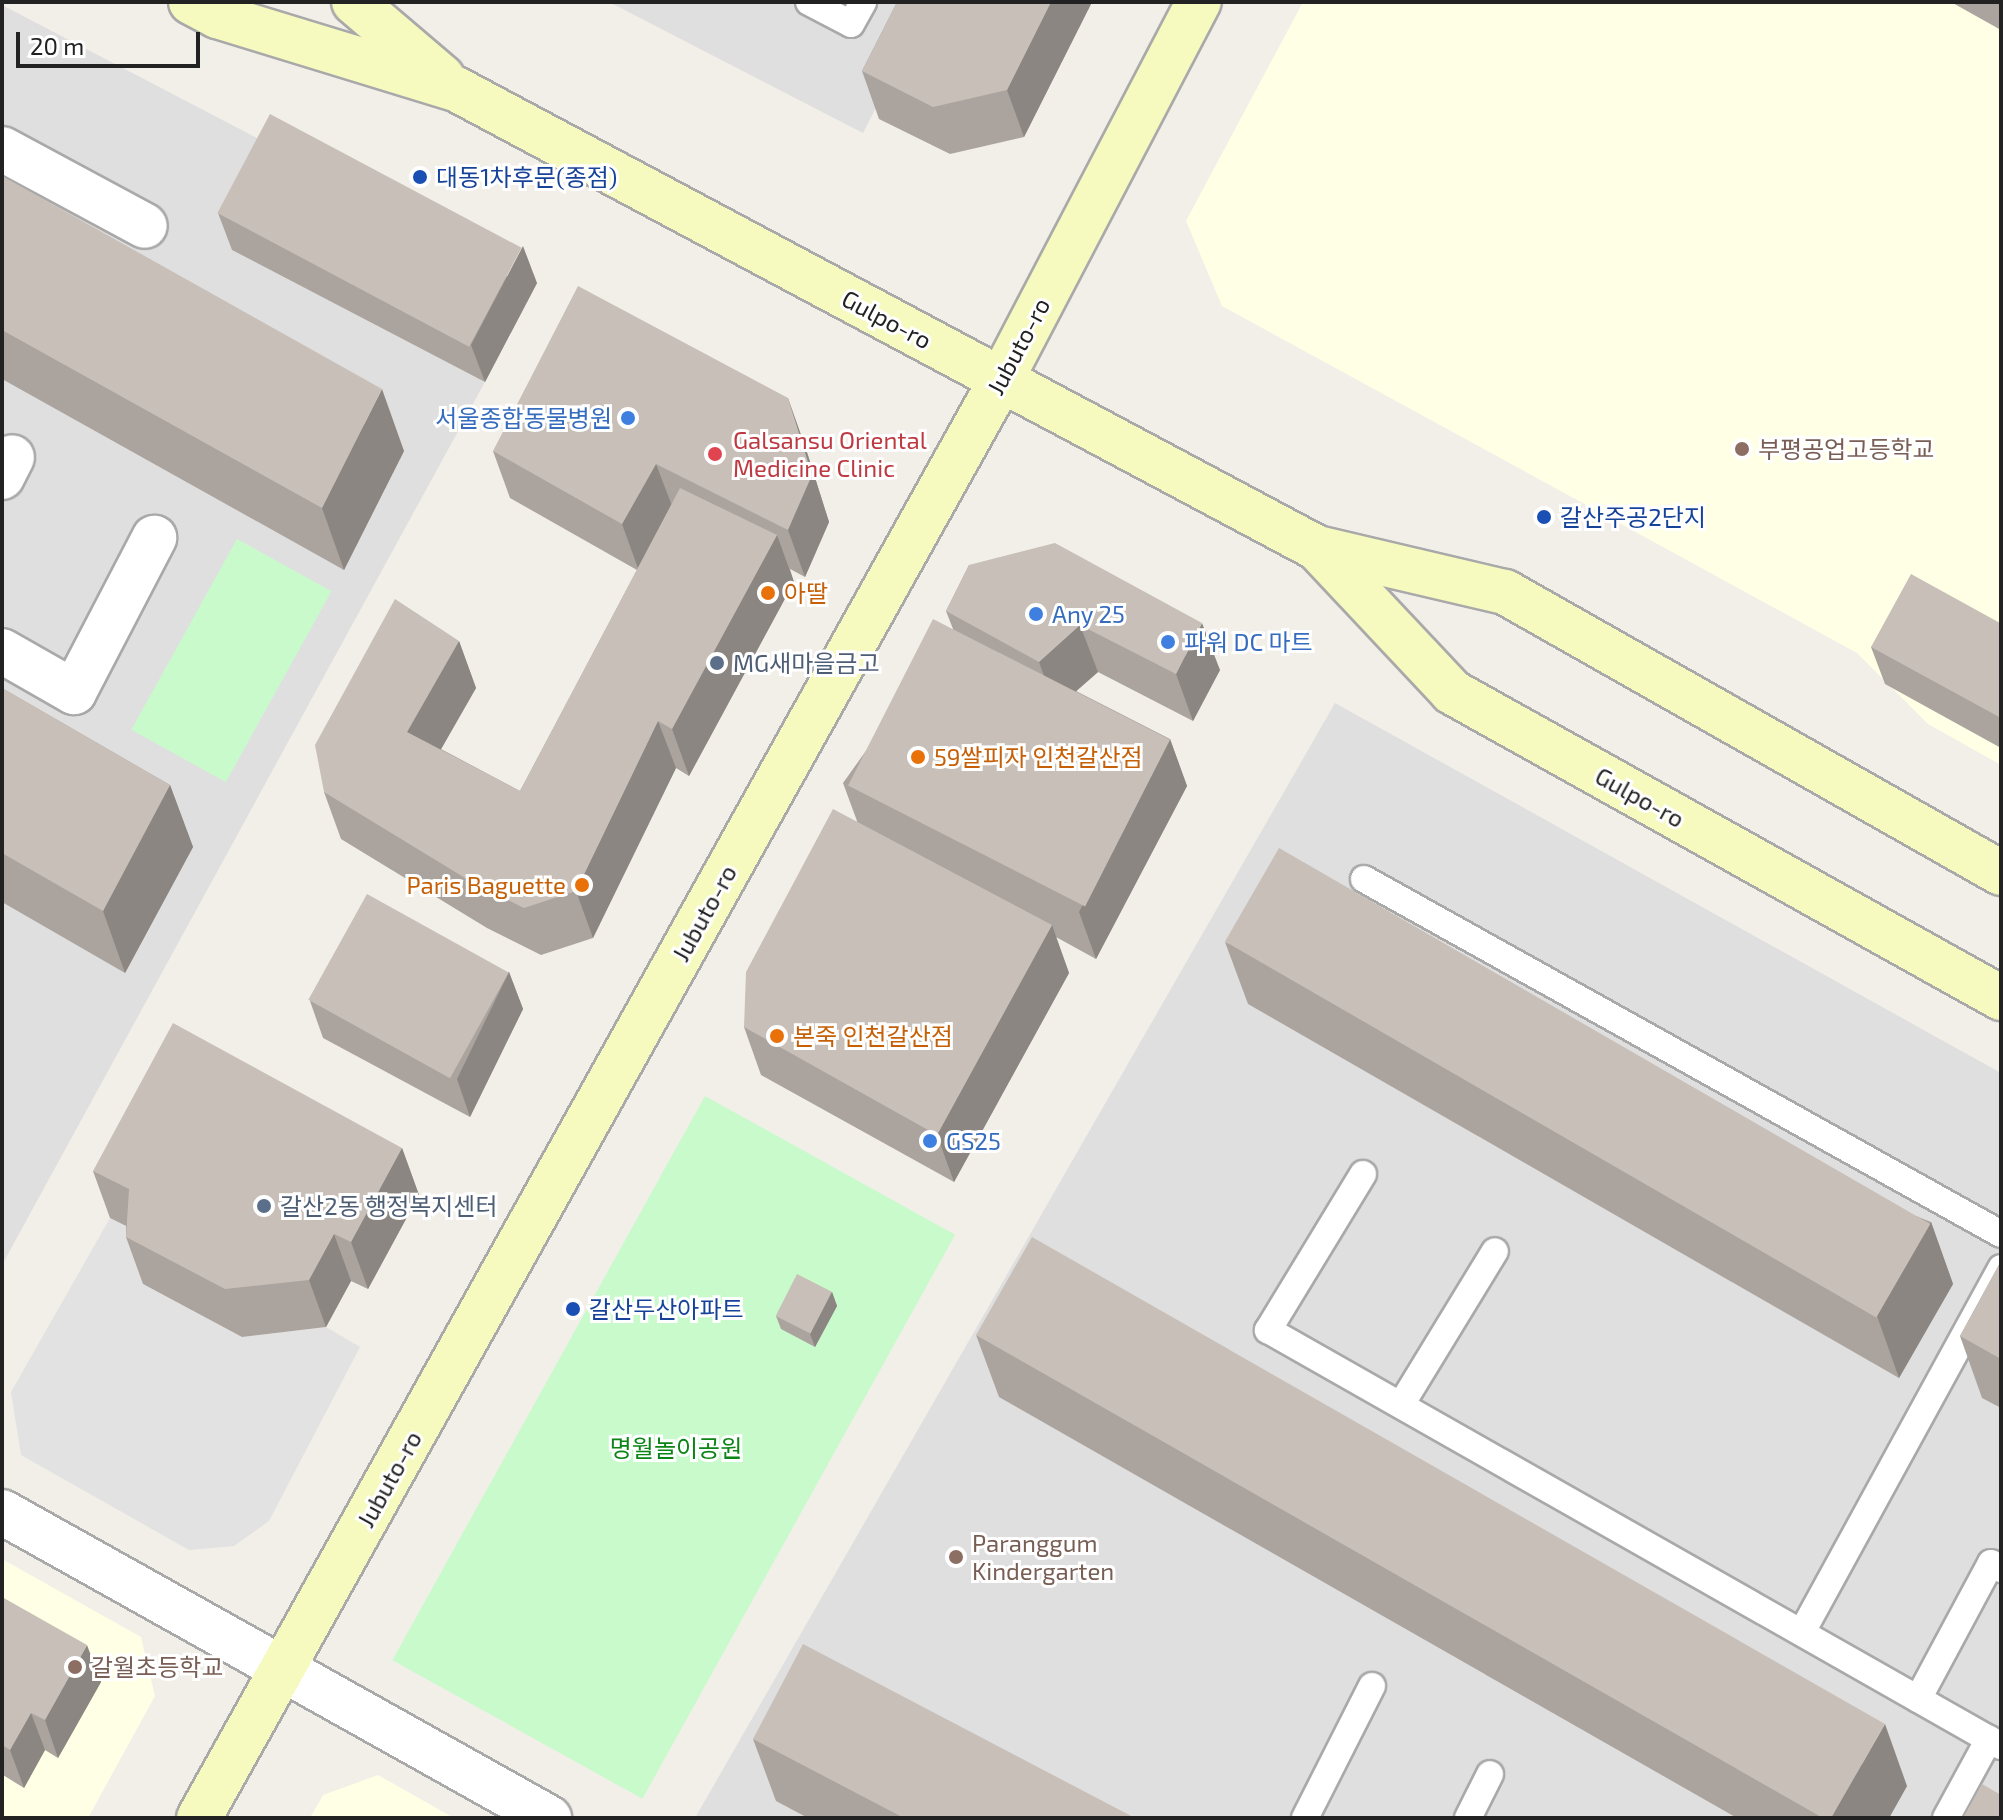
<!DOCTYPE html>
<html>
<head>
<meta charset="utf-8">
<style>
  body { margin:0 }
  #map { position:relative; width:2003px; height:1820px; overflow:hidden; background:#f2efe9; font-family:"Exo 2","Noto Sans KR",sans-serif }
  div>[style] { position:absolute }
  .residential>* { inset:0; background:#e0dfdf }
  .education>* { inset:0; background:#ffffe5 }
  .park>* { inset:0; background:#c8facc; transform-origin:0 0 }
  .parking>* { inset:0; background:#e2e2e2 }
  .roads { filter:drop-shadow(2px 0 #a9a9a9) drop-shadow(-2px 0 #a9a9a9) drop-shadow(0 2px #a9a9a9) drop-shadow(0 -2px #a9a9a9) }
  .service>* { height:26px; margin:-13px; padding:0 13px; transform-origin:13px; border-radius:13px; background:#fff }
  .minor>* { height:44px; margin:-22px; padding:0 22px; transform-origin:22px; border-radius:22px; background:#fff }
  .secondary>* { height:44px; margin:-22px; padding:0 22px; transform-origin:22px; border-radius:22px; background:#f7fabf }
  .wall>* { inset:0; background:#aba49e }
  .shaded-wall>* { inset:0; background:#8b8681 }
  .building>* { inset:0; background:#c7bfb8; transform-origin:0 0 }
  .dots>* { width:22px; height:22px; translate:-50% -50%; box-sizing:border-box; border:4px solid #fff; border-radius:50% }
  span { translate:-50% -50%; white-space:nowrap; text-align:center; line-height:1.15; -webkit-text-stroke:6px #fff; paint-order:stroke }
  .transit-label { font-size:24px; color:#164399 }
  .left { translate:0 -50%; text-align:left }
  .street-label { font-size:24px; color:#222 }
  .shop-label { font-size:24px; color:#366cbe }
  .right { translate:-100% -50%; text-align:right }
  .health-label { font-size:24px; color:#be3a42 }
  .education-label { font-size:24px; color:#785e54 }
  .food-label { font-size:24px; color:#c56008 }
  .service-label { font-size:24px; color:#4e5e75 }
  .park-label { font-size:24px; color:#0c8416 }
  .frame { position:absolute; inset:0; border:4px solid #222; pointer-events:none }
  .scale { position:absolute; left:16px; top:32px; width:184px; height:36px; box-sizing:border-box; border:4px solid #222; border-top:0; padding-left:10px; font-size:24px; line-height:28px; white-space:nowrap; color:#222; -webkit-text-stroke:6px #fff; paint-order:stroke }
</style>
</head>
<body>
<div id="map">
  <div class="residential">
    <i style="clip-path:polygon(609px 2px,930px 2px,863px 133px)"></i>
    <i style="clip-path:polygon(2px 5px,284px 152px,232px 250px,485px 382px,2px 1265px)"></i>
    <i style="clip-path:polygon(1335px 703px,2001px 1073px,2001px 1818px,695px 1818px)"></i>
  </div>
  <div class="education">
    <i style="clip-path:polygon(1303px 2px,2001px 2px,2001px 765px,1928px 724px,1857px 653px,1222px 306px,1186px 221px)"></i>
    <i style="clip-path:polygon(2px 1559px,141px 1637px,155px 1696px,88px 1818px,2px 1818px)"></i>
    <i style="clip-path:polygon(378px 1775px,454px 1818px,310px 1818px,323px 1795px)"></i>
  </div>
  <div class="park">
    <i style="left:237px;top:539px;width:108px;height:218px;rotate:29deg"></i>
    <i style="left:705px;top:1096px;width:286px;height:645px;rotate:29deg"></i>
  </div>
  <div class="parking">
    <i style="clip-path:polygon(110px 1218px,146px 1237px,143px 1284px,242px 1337px,326px 1327px,360px 1347px,269px 1521px,234px 1546px,189px 1550px,21px 1455px,11px 1392px)"></i>
  </div>
  <div class="roads">
    <div class="service">
      <i style="left:809px;top:2px;width:47px;rotate:27.6deg"></i>
      <i style="left:851px;top:24px;width:25px;rotate:-61deg"></i>
      <i style="left:1364px;top:879px;width:729px;rotate:29.13deg"></i>
      <i style="left:1363px;top:1174px;width:183px;rotate:121.3deg"></i>
      <i style="left:1268px;top:1330px;width:843px;rotate:29.58deg"></i>
      <i style="left:1401px;top:1405px;width:180px;rotate:-58.6deg"></i>
      <i style="left:1802px;top:1632px;width:415px;rotate:-61.3deg"></i>
      <i style="left:1918px;top:1699px;width:154px;rotate:-61.8deg"></i>
      <i style="left:1991px;top:1563px;width:12px;rotate:31deg"></i>
      <i style="left:1305px;top:1818px;width:148px;rotate:-63.1deg"></i>
      <i style="left:1468px;top:1818px;width:49px;rotate:-63.4deg"></i>
      <i style="left:1946px;top:1818px;width:90px;rotate:-61.4deg"></i>
    </div>
    <div class="minor">
      <i style="left:2px;top:149px;width:162px;rotate:28.3deg"></i>
      <i style="left:2px;top:477px;width:22px;rotate:-63deg"></i>
      <i style="left:2px;top:651px;width:83px;rotate:29.7deg"></i>
      <i style="left:74px;top:692px;width:174px;rotate:-62.5deg"></i>
      <i style="left:2px;top:1512px;width:627px;rotate:29.22deg"></i>
    </div>
    <div class="secondary">
      <i style="left:191px;top:2px;width:30px;rotate:28deg"></i>
      <i style="left:217px;top:16px;width:250px;rotate:17deg"></i>
      <i style="left:456px;top:89px;width:976px;rotate:28.06deg"></i>
      <i style="left:1317px;top:548px;width:193px;rotate:13.2deg"></i>
      <i style="left:1505px;top:592px;width:570px;rotate:29.53deg"></i>
      <i style="left:354px;top:2px;width:116px;rotate:40.4deg"></i>
      <i style="left:1317px;top:548px;width:197px;rotate:46.8deg"></i>
      <i style="left:1452px;top:692px;width:629px;rotate:29.13deg"></i>
      <i style="left:199px;top:1818px;width:1647px;rotate:-60.85deg"></i>
      <i style="left:1001px;top:380px;width:427px;rotate:-62.4deg"></i>
    </div>
  </div>
  <div class="wall">
    <i style="clip-path:polygon(897px 2px,1092px 2px,1024px 137px,950px 154px,879px 119px,862px 71px)"></i>
    <i style="clip-path:polygon(1951px 2px,2001px 2px,2001px 30px)"></i>
    <i style="clip-path:polygon(2px 176px,404px 451px,344px 570px,2px 379px)"></i>
    <i style="clip-path:polygon(218px 213px,537px 283px,485px 382px,232px 250px)"></i>
    <i style="clip-path:polygon(805px 446px,829px 522px,805px 577px,790px 569px,794px 582px,689px 776px,676px 768px,593px 938px,541px 955px,487px 928px,341px 839px,324px 792px,459px 641px,476px 688px,441px 749px,520px 791px,637px 570px,510px 498px,493px 451px)"></i>
    <i style="clip-path:polygon(969px 565px,1220px 670px,1193px 721px,1098px 672px,1076px 691px,1170px 739px,1187px 786px,1096px 959px,1056px 937px,1069px 973px,954px 1182px,761px 1075px,744px 1027px,857px 821px,843px 783px,953px 629px,946px 611px)"></i>
    <i style="clip-path:polygon(2001px 622px,2001px 748px,1885px 684px,1871px 647px,2000px 623px)"></i>
    <i style="clip-path:polygon(2px 688px,170px 785px,193px 847px,125px 973px,2px 902px)"></i>
    <i style="clip-path:polygon(1225px 942px,1931px 1222px,1953px 1284px,1899px 1378px,1248px 1004px)"></i>
    <i style="clip-path:polygon(509px 972px,523px 1009px,470px 1117px,323px 1038px,310px 1001px)"></i>
    <i style="clip-path:polygon(402px 1148px,419px 1195px,368px 1289px,351px 1281px,326px 1327px,242px 1337px,143px 1284px,126px 1237px,126px 1226px,110px 1218px,93px 1171px)"></i>
    <i style="clip-path:polygon(2001px 1261px,2001px 1408px,1982px 1398px,1960px 1336px)"></i>
    <i style="clip-path:polygon(832px 1292px,837px 1306px,815px 1347px,781px 1329px,776px 1316px)"></i>
    <i style="clip-path:polygon(976px 1335px,1907px 1786px,1889px 1818px,1737px 1818px,999px 1397px)"></i>
    <i style="clip-path:polygon(2px 1597px,101px 1682px,58px 1758px,45px 1750px,24px 1788px,3px 1775px,2px 1776px)"></i>
    <i style="clip-path:polygon(753px 1739px,1135px 1818px,808px 1818px,776px 1801px)"></i>
  </div>
  <div class="shaded-wall">
    <i style="clip-path:polygon(1051px 2px,1092px 2px,1024px 137px,1007px 90px)"></i>
    <i style="clip-path:polygon(523px 246px,537px 283px,485px 382px,471px 345px)"></i>
    <i style="clip-path:polygon(382px 389px,404px 451px,344px 570px,322px 508px)"></i>
    <i style="clip-path:polygon(788px 398px,805px 446px,829px 522px,805px 577px,788px 530px)"></i>
    <i style="clip-path:polygon(656px 464px,674px 511px,639px 571px,622px 524px)"></i>
    <i style="clip-path:polygon(777px 535px,794px 582px,689px 776px,672px 729px)"></i>
    <i style="clip-path:polygon(1202px 623px,1220px 670px,1193px 721px,1176px 674px)"></i>
    <i style="clip-path:polygon(1080px 625px,1098px 672px,1056px 709px,1039px 662px)"></i>
    <i style="clip-path:polygon(459px 641px,476px 688px,424px 779px,407px 732px)"></i>
    <i style="clip-path:polygon(658px 721px,676px 768px,593px 938px,576px 891px)"></i>
    <i style="clip-path:polygon(1170px 739px,1187px 786px,1096px 959px,1079px 912px)"></i>
    <i style="clip-path:polygon(170px 785px,193px 847px,125px 973px,103px 911px)"></i>
    <i style="clip-path:polygon(1052px 925px,1069px 973px,954px 1182px,937px 1135px)"></i>
    <i style="clip-path:polygon(509px 972px,523px 1009px,470px 1117px,457px 1079px)"></i>
    <i style="clip-path:polygon(402px 1148px,419px 1195px,368px 1289px,351px 1242px)"></i>
    <i style="clip-path:polygon(1931px 1222px,1953px 1284px,1899px 1378px,1877px 1316px)"></i>
    <i style="clip-path:polygon(334px 1234px,351px 1281px,326px 1327px,309px 1280px)"></i>
    <i style="clip-path:polygon(832px 1292px,837px 1306px,815px 1347px,810px 1334px)"></i>
    <i style="clip-path:polygon(87px 1645px,101px 1682px,58px 1758px,45px 1720px)"></i>
    <i style="clip-path:polygon(31px 1713px,45px 1750px,24px 1788px,10px 1750px)"></i>
    <i style="clip-path:polygon(1885px 1724px,1907px 1786px,1889px 1818px,1831px 1818px)"></i>
  </div>
  <div class="building">
    <i style="clip-path:polygon(897px 2px,1051px 2px,1007px 90px,933px 107px,862px 71px)"></i>
    <i style="left:270px;top:114px;width:285px;height:112px;rotate:28deg"></i>
    <i style="clip-path:polygon(2px 176px,382px 389px,322px 508px,2px 330px)"></i>
    <i style="clip-path:polygon(578px 286px,788px 398px,812px 475px,788px 530px,656px 464px,622px 524px,493px 451px)"></i>
    <i style="clip-path:polygon(680px 488px,777px 535px,672px 729px,658px 721px,576px 891px,524px 908px,470px 881px,324px 792px,315px 745px,395px 599px,459px 641px,407px 732px,520px 791px)"></i>
    <i style="clip-path:polygon(1055px 543px,1202px 623px,1176px 674px,1080px 625px,1039px 662px,946px 611px,969px 565px)"></i>
    <i style="clip-path:polygon(1911px 574px,2000px 623px,2001px 622px,2001px 718px,1871px 647px)"></i>
    <i style="left:933px;top:619px;width:266px;height:187px;rotate:27deg"></i>
    <i style="clip-path:polygon(2px 688px,170px 785px,103px 911px,2px 853px)"></i>
    <i style="clip-path:polygon(833px 809px,1052px 925px,937px 1135px,744px 1027px,746px 972px)"></i>
    <i style="left:1279px;top:848px;width:752px;height:108px;rotate:30deg"></i>
    <i style="left:367px;top:894px;width:162px;height:121px;rotate:29deg"></i>
    <i style="clip-path:polygon(173px 1023px,402px 1148px,351px 1242px,334px 1234px,309px 1280px,225px 1289px,126px 1237px,129px 1189px,93px 1171px)"></i>
    <i style="clip-path:polygon(1032px 1237px,1885px 1724px,1831px 1818px,1823px 1818px,976px 1335px)"></i>
    <i style="clip-path:polygon(2001px 1261px,2001px 1359px,1960px 1336px)"></i>
    <i style="left:797px;top:1274px;width:39px;height:47px;rotate:27deg"></i>
    <i style="clip-path:polygon(2px 1597px,87px 1645px,45px 1720px,31px 1713px,10px 1750px,2px 1745px)"></i>
    <i style="clip-path:polygon(803px 1644px,1135px 1818px,904px 1818px,753px 1739px)"></i>
    <i style="clip-path:polygon(1982px 1784px,2001px 1795px,2001px 1818px,1963px 1818px)"></i>
  </div>
  <div class="dots">
    <i style="left:420px;top:177px;background:#1a4fb4"></i>
    <i style="left:628px;top:418px;background:#3f7fe0"></i>
    <i style="left:1742px;top:449px;background:#8d6e63"></i>
    <i style="left:715px;top:454px;background:#e0444e"></i>
    <i style="left:1544px;top:517px;background:#1a4fb4"></i>
    <i style="left:768px;top:593px;background:#e8710a"></i>
    <i style="left:1036px;top:614px;background:#3f7fe0"></i>
    <i style="left:1168px;top:642px;background:#3f7fe0"></i>
    <i style="left:717px;top:663px;background:#5c6f8a"></i>
    <i style="left:918px;top:757px;background:#e8710a"></i>
    <i style="left:582px;top:885px;background:#e8710a"></i>
    <i style="left:777px;top:1036px;background:#e8710a"></i>
    <i style="left:930px;top:1141px;background:#3f7fe0"></i>
    <i style="left:264px;top:1206px;background:#5c6f8a"></i>
    <i style="left:573px;top:1309px;background:#1a4fb4"></i>
    <i style="left:956px;top:1557px;background:#8d6e63"></i>
    <i style="left:75px;top:1667px;background:#8d6e63"></i>
  </div>
  <div class="transit-label">
    <span class="left" style="left:436px;top:177px">대동1차후문(종점)</span>
    <span class="left" style="left:1560px;top:517px">갈산주공2단지</span>
    <span class="left" style="left:589px;top:1309px">갈산두산아파트</span>
  </div>
  <div class="street-label">
    <span style="left:887px;top:319px;rotate:28deg">Gulpo-ro</span>
    <span style="left:1018px;top:346px;rotate:-62deg">Jubuto-ro</span>
    <span style="left:1640px;top:797px;rotate:29deg">Gulpo-ro</span>
    <span style="left:704px;top:913px;rotate:-61deg">Jubuto-ro</span>
    <span style="left:389px;top:1479px;rotate:-61deg">Jubuto-ro</span>
  </div>
  <div class="shop-label">
    <span class="right" style="left:612px;top:418px">서울종합동물병원</span>
    <span class="left" style="left:1052px;top:614px">Any 25</span>
    <span class="left" style="left:1184px;top:642px">파워 DC 마트</span>
    <span class="left" style="left:946px;top:1141px">GS25</span>
  </div>
  <div class="health-label">
    <span class="left" style="left:733px;top:454px">Galsansu Oriental<br>Medicine Clinic</span>
  </div>
  <div class="education-label">
    <span class="left" style="left:1758px;top:449px">부평공업고등학교</span>
    <span class="left" style="left:972px;top:1557px">Paranggum<br>Kindergarten</span>
    <span class="left" style="left:91px;top:1667px">갈월초등학교</span>
  </div>
  <div class="food-label">
    <span class="left" style="left:784px;top:593px">아딸</span>
    <span class="left" style="left:934px;top:757px">59쌀피자 인천갈산점</span>
    <span class="right" style="left:566px;top:885px">Paris Baguette</span>
    <span class="left" style="left:793px;top:1036px">본죽 인천갈산점</span>
  </div>
  <div class="service-label">
    <span class="left" style="left:733px;top:663px">MG새마을금고</span>
    <span class="left" style="left:280px;top:1206px">갈산2동 행정복지센터</span>
  </div>
  <div class="park-label">
    <span style="left:676px;top:1448px">명월놀이공원</span>
  </div>
  <div class="frame"></div>
  <div class="scale">20 m</div>
</div>
</body>
</html>
